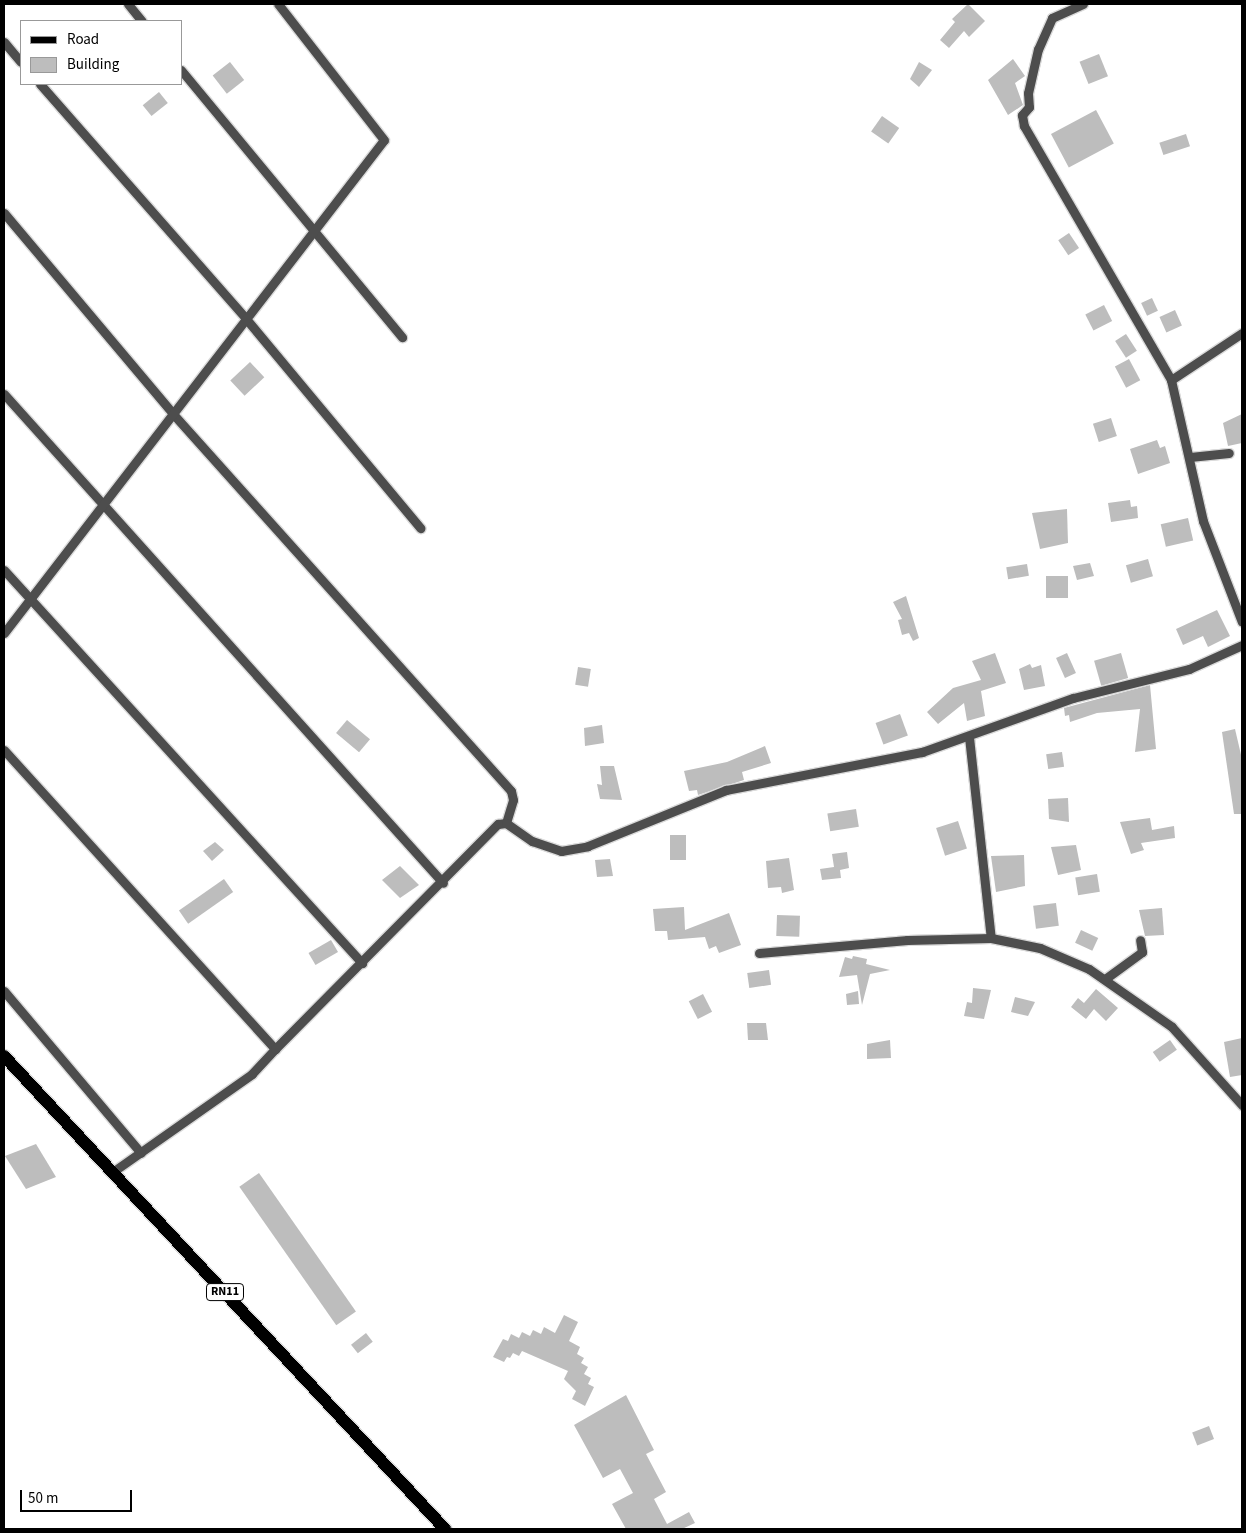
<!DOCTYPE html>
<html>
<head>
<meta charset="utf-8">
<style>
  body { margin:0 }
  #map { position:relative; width:1246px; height:1533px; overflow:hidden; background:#fff; font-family:"Source Sans 3",sans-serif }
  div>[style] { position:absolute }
  .building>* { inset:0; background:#bdbdbd; transform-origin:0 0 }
  .roads { filter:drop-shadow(1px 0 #dbdbdb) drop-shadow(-1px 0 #dbdbdb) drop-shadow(0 1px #dbdbdb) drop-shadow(0 -1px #dbdbdb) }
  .minor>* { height:9px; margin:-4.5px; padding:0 4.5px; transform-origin:4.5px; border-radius:4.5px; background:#4d4d4d }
  .major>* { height:12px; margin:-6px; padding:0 6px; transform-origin:6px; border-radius:6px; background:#000 }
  span { translate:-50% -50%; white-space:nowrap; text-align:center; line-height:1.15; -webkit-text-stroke:4px #fff; paint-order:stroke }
  .shield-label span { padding:1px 4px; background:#fff; border:1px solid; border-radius:4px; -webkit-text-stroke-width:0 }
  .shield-label { font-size:12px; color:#000; font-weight:700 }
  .frame { position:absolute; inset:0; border:5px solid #000; pointer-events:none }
  .legend { position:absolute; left:20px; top:20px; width:162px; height:65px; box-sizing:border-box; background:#fff; border:1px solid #999; margin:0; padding:6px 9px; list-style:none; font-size:15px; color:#000 }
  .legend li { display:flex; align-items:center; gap:10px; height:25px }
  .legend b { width:25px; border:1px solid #999 }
  .scale { position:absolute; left:20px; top:1490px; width:112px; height:22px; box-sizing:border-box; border:2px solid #000; border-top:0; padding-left:6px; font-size:15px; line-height:18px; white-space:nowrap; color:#000; -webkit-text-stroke:4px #fff; paint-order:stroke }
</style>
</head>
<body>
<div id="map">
  <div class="building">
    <i style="clip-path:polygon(968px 4px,985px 21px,969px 37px,964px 31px,949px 48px,940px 40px,955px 22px,952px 19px)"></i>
    <i style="left:1099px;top:54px;width:24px;height:21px;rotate:68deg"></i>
    <i style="clip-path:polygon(1013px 59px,1025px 76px,1015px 83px,1023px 105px,1008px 115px,988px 80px)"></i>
    <i style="left:230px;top:62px;width:23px;height:22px;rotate:52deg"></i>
    <i style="clip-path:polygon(919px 62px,932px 70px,919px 87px,910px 79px)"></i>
    <i style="left:159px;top:92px;width:14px;height:21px;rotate:51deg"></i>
    <i style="left:1096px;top:110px;width:38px;height:51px;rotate:62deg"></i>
    <i style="left:882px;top:116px;width:21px;height:19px;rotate:35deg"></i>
    <i style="left:1186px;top:134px;width:13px;height:28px;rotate:72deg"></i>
    <i style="left:1069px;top:233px;width:18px;height:13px;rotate:56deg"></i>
    <i style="left:1152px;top:298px;width:14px;height:12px;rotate:65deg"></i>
    <i style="left:1104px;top:305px;width:18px;height:21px;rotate:63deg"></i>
    <i style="left:1175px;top:310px;width:17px;height:17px;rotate:66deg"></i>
    <i style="left:1126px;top:334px;width:20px;height:13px;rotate:57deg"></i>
    <i style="left:1129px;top:359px;width:24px;height:16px;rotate:62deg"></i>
    <i style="left:250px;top:362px;width:21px;height:27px;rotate:47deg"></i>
    <i style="clip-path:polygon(1242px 414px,1242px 443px,1228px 446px,1223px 423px)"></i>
    <i style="left:1111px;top:418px;width:19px;height:19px;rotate:72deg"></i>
    <i style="clip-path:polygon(1157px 440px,1160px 448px,1165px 446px,1170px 463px,1138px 474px,1130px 449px)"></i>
    <i style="clip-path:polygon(1130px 500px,1131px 507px,1137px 506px,1138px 518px,1111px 522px,1108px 503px)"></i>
    <i style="clip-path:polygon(1067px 509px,1068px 543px,1040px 549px,1032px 513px)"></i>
    <i style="left:1188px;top:518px;width:23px;height:28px;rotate:77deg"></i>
    <i style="left:1148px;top:559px;width:18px;height:23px;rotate:74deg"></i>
    <i style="clip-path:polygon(1090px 563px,1094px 576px,1077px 580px,1073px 566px)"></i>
    <i style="left:1027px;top:564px;width:12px;height:21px;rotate:81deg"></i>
    <i style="left:1046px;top:576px;width:22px;height:22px"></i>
    <i style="clip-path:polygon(906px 596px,919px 638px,913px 641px,909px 633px,902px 635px,898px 620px,902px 619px,893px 602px)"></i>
    <i style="clip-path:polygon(1217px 610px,1230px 636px,1208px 647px,1203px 636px,1183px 645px,1176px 629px)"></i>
    <i style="clip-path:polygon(995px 653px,1006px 683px,981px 691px,985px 716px,967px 721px,964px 703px,938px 724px,927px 712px,953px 688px,981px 680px,972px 661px)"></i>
    <i style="left:1067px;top:653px;width:22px;height:12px;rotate:66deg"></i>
    <i style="left:1121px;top:653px;width:26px;height:28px;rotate:74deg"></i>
    <i style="clip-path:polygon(1030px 664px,1032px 668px,1041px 665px,1045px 686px,1024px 690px,1019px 669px)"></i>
    <i style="left:578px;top:667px;width:13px;height:18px;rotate:9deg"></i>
    <i style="clip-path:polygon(1150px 685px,1156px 749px,1135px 752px,1140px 709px,1097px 713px,1070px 722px,1069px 715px,1065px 716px,1064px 708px)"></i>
    <i style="left:900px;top:714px;width:23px;height:26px;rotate:70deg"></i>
    <i style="left:347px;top:720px;width:30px;height:17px;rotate:40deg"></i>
    <i style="clip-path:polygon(602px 725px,604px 743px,585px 746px,584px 728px)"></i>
    <i style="clip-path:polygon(1235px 729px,1242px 759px,1242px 814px,1234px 814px,1222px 732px)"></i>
    <i style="clip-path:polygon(765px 746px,771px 763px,742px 772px,744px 780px,698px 795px,697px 790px,689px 791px,684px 771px,727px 762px)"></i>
    <i style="left:1062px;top:752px;width:15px;height:16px;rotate:82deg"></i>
    <i style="clip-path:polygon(600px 766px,614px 766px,622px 800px,600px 799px,597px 784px,602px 785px)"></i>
    <i style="clip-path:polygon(1068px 798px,1069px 822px,1049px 819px,1048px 799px)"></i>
    <i style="left:856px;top:809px;width:18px;height:29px;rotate:81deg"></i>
    <i style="clip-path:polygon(1150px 818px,1152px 830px,1174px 826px,1175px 838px,1141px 843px,1144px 850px,1131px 854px,1120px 822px)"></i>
    <i style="left:958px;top:821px;width:29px;height:23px;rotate:72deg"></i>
    <i style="left:670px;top:835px;width:16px;height:25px"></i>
    <i style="clip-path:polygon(215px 842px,224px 850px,212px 861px,203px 851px)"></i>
    <i style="clip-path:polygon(1076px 845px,1081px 870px,1058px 875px,1051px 847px)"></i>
    <i style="clip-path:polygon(847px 852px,849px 868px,840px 870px,841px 878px,822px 880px,820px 869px,834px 867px,832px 854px)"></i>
    <i style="clip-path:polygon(1024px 855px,1025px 886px,996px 892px,991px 856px)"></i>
    <i style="clip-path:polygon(789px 858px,794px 890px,782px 893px,781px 887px,768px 888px,766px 861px)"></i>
    <i style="clip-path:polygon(610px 859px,613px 876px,597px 877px,595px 860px)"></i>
    <i style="clip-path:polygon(400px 866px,419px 885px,400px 898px,382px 880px)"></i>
    <i style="left:1097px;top:874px;width:18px;height:22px;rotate:81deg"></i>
    <i style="left:224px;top:879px;width:16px;height:55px;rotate:55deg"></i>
    <i style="left:1056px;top:903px;width:23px;height:23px;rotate:83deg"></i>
    <i style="clip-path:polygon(684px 907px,685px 930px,729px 913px,741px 945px,719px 953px,716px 946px,709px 949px,705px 937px,668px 940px,667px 931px,655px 931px,653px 909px)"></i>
    <i style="clip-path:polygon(1162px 908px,1164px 935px,1145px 936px,1139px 910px)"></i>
    <i style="left:777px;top:915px;width:23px;height:21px;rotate:2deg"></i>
    <i style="left:1081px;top:930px;width:19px;height:14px;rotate:25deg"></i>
    <i style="left:331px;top:940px;width:14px;height:26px;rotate:60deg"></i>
    <i style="clip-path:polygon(853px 956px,867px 959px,866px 964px,890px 970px,870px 974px,862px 1005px,857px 975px,839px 977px,845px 957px,852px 959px)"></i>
    <i style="left:769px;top:970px;width:15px;height:22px;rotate:82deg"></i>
    <i style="clip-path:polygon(973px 988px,991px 990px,984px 1019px,964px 1016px,967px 1002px,972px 1003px)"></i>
    <i style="clip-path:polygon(1096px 989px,1118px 1008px,1106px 1021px,1094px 1009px,1086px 1019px,1071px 1007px,1078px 998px,1084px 1003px)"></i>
    <i style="clip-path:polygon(858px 991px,859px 1004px,847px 1005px,846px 994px)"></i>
    <i style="left:703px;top:994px;width:20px;height:16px;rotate:63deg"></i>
    <i style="clip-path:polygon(1015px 997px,1035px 1002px,1028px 1016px,1011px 1012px)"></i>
    <i style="clip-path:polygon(747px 1023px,766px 1023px,768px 1040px,748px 1040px)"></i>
    <i style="clip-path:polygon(1242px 1038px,1242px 1075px,1230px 1077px,1224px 1042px)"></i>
    <i style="clip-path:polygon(890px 1040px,891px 1058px,867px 1059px,867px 1044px)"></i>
    <i style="left:1170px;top:1040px;width:12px;height:21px;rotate:55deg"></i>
    <i style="clip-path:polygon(36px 1144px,56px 1177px,26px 1189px,5px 1156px)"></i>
    <i style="left:259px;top:1173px;width:169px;height:24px;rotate:55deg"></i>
    <i style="clip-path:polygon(564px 1315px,578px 1322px,569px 1341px,580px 1347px,577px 1354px,584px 1358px,581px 1363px,588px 1367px,584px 1374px,591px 1378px,588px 1384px,594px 1387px,585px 1406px,572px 1399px,576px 1391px,564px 1379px,568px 1371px,522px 1351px,519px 1356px,513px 1353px,510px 1358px,507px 1357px,504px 1362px,493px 1357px,503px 1339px,508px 1341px,511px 1334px,519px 1338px,522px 1332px,530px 1336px,533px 1330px,541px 1334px,544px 1327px,555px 1333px)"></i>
    <i style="left:366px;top:1333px;width:11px;height:19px;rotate:52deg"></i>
    <i style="clip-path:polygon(626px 1395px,654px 1450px,646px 1454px,666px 1492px,654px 1499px,667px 1524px,689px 1512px,695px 1523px,682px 1529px,626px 1529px,612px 1504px,633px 1493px,620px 1469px,603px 1478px,574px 1425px)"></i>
    <i style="left:1209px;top:1426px;width:14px;height:18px;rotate:69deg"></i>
  </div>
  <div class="roads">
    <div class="minor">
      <i style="left:128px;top:4px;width:22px;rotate:51deg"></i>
      <i style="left:1083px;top:4px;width:34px;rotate:156deg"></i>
      <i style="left:1052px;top:18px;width:34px;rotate:114deg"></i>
      <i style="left:1038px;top:49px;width:45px;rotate:102.8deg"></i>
      <i style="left:1028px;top:93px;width:14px;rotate:86deg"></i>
      <i style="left:1029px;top:107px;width:11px;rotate:131deg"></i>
      <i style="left:1022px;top:115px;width:11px;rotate:80deg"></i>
      <i style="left:1024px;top:126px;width:293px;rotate:59.9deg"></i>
      <i style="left:1171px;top:380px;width:145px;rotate:77.2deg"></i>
      <i style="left:1203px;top:521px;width:108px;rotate:68.9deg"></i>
      <i style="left:4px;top:42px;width:26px;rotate:50deg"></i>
      <i style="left:181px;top:70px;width:347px;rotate:50.4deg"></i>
      <i style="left:40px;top:84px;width:314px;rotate:48.7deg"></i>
      <i style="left:247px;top:320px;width:271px;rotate:50.2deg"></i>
      <i style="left:4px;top:213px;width:264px;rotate:49.9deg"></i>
      <i style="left:174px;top:415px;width:505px;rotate:48.13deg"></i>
      <i style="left:511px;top:791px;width:9px;rotate:77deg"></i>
      <i style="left:513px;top:800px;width:24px;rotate:107deg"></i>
      <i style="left:1171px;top:380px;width:85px;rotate:-33.5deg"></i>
      <i style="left:4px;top:394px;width:657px;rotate:48.08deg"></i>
      <i style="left:1190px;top:457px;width:39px;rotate:-6deg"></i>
      <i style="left:4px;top:570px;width:532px;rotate:47.67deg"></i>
      <i style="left:4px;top:633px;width:622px;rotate:-52.38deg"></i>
      <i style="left:384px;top:140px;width:172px;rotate:-127.9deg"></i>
      <i style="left:969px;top:737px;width:202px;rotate:83.8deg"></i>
      <i style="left:4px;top:750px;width:404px;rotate:47.8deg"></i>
      <i style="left:275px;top:1049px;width:34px;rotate:133deg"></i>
      <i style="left:252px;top:1074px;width:172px;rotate:144.9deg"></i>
      <i style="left:759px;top:953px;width:149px;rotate:-5deg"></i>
      <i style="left:907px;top:940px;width:84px;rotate:-1.4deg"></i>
      <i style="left:991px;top:938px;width:50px;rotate:11.5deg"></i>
      <i style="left:1040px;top:948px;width:53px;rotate:23.2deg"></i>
      <i style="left:1089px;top:969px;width:101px;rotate:34.9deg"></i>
      <i style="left:1172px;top:1027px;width:105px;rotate:48.1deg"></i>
      <i style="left:1105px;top:979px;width:46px;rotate:-36.1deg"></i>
      <i style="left:1142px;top:952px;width:12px;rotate:-99deg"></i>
      <i style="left:4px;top:991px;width:212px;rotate:49.8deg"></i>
      <i style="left:275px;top:1049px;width:317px;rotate:-45.3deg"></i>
      <i style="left:498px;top:824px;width:8px;rotate:-7deg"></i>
      <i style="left:506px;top:823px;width:32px;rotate:35deg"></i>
      <i style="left:532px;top:841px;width:31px;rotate:19deg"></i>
      <i style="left:561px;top:851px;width:27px;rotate:-10deg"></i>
      <i style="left:588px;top:846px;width:149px;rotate:-22.1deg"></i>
      <i style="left:726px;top:790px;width:200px;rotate:-11deg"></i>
      <i style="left:922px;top:752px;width:160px;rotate:-19.7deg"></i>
      <i style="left:1073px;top:698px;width:120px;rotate:-14deg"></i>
      <i style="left:1189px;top:669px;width:58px;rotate:-24.4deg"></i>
    </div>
    <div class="major">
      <i style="left:4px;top:1056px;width:647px;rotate:47.01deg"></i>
    </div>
  </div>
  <div class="shield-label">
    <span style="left:225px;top:1292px">RN11</span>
  </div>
  <div class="frame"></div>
  <ul class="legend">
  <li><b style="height:6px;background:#000"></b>Road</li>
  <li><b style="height:14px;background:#bdbdbd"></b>Building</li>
  </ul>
  <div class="scale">50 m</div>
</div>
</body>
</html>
